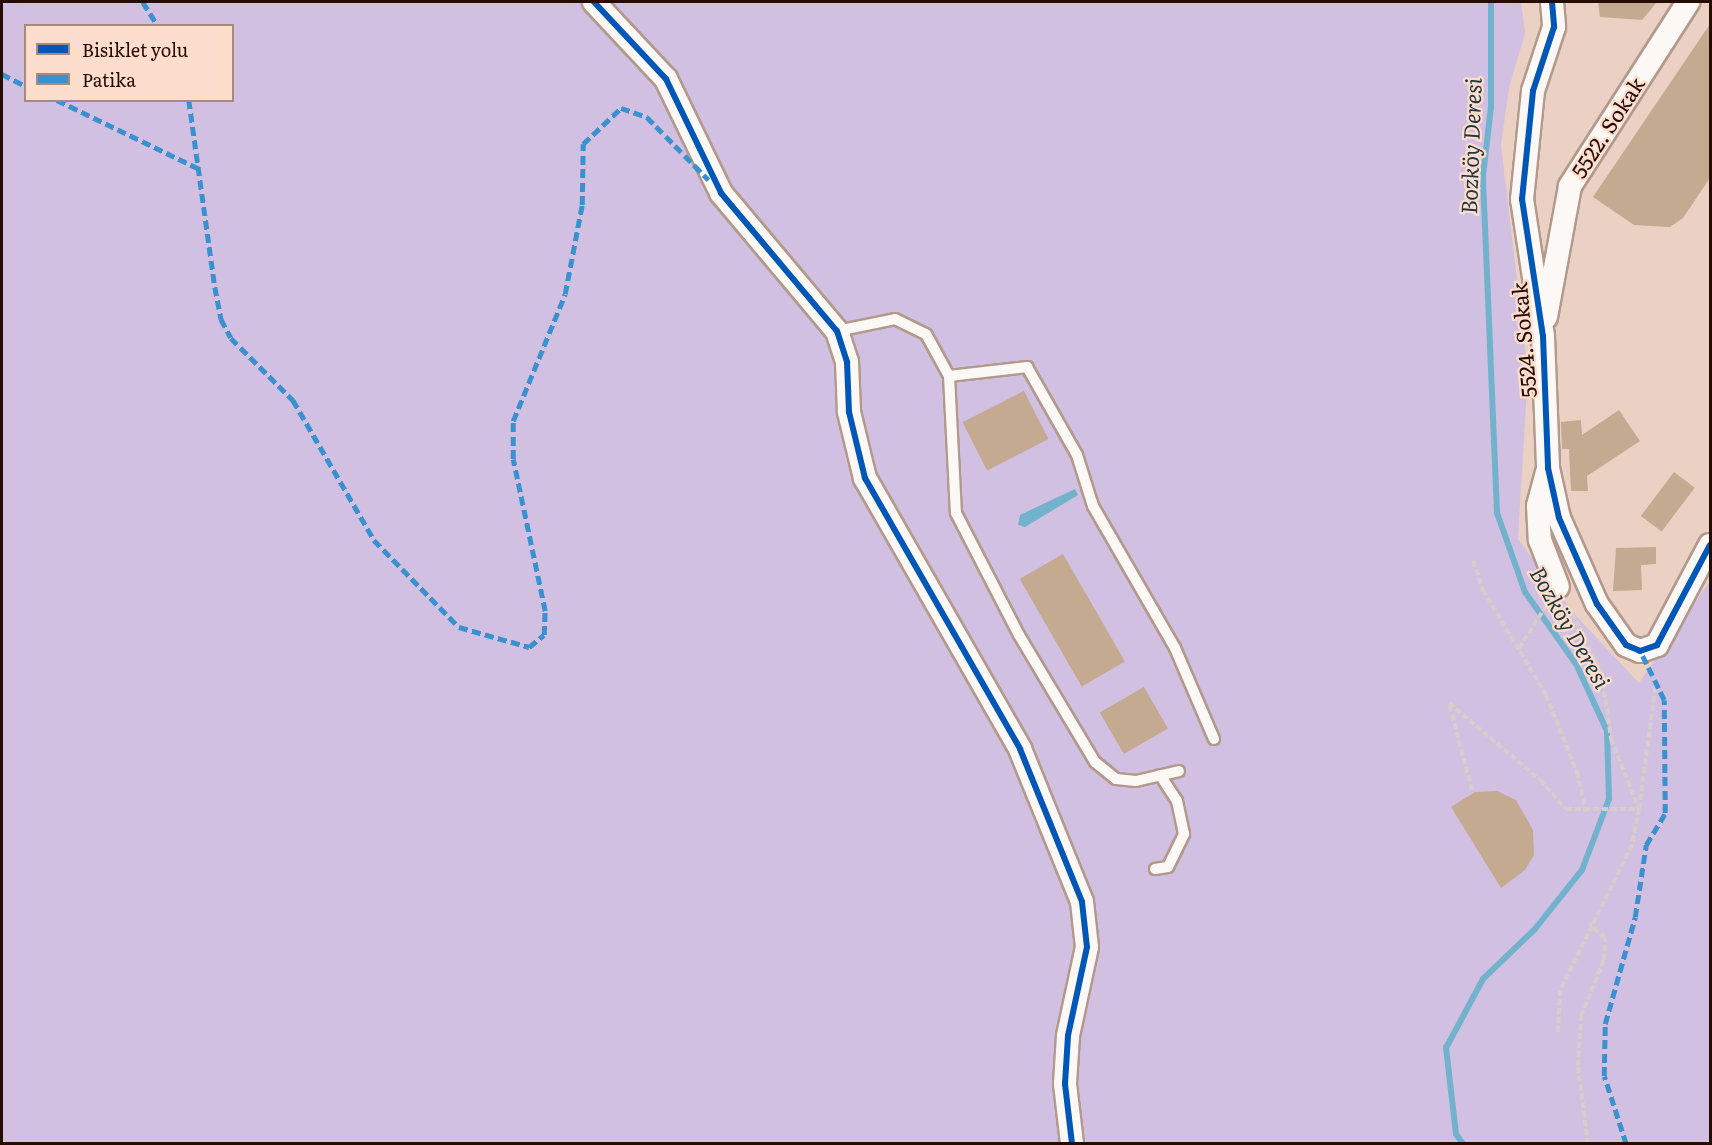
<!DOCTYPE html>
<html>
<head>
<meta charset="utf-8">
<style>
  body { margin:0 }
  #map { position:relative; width:1712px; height:1145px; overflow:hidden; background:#ebd1c3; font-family:Literata,serif }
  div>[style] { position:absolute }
  .green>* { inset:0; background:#d1c0e1 }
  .water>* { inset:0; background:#72b2cc }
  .stream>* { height:6px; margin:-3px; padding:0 3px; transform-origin:3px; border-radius:3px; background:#72b2cc }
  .building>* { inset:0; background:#c3aa90; transform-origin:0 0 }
  .path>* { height:4px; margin-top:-2px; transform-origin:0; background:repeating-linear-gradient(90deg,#d7ceca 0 6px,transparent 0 9px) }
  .roads { filter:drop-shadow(2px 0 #b2998b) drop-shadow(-2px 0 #b2998b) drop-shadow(0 2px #b2998b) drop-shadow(0 -2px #b2998b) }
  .service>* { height:10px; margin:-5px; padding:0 5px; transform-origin:5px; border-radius:5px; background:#fcf8f6 }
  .minor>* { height:22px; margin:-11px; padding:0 11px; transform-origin:11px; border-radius:11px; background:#fcf8f6 }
  .quiet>* { height:4.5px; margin-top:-2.25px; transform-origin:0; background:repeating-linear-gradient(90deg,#3b91d0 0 9px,transparent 0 13.5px) }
  .cycleway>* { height:6px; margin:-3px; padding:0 3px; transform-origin:3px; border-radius:3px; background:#0057b8 }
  span { translate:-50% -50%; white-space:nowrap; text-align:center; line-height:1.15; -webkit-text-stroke:4.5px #fddecd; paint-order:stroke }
  .street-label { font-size:21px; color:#250b00 }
  .water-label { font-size:22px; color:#203641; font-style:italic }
  .frame { position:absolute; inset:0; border:3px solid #250b00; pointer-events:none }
  .legend { position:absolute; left:24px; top:24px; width:210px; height:78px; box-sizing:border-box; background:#fddecd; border:2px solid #a78a7b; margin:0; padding:8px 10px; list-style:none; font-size:18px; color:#250b00 }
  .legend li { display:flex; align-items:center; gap:12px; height:30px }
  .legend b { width:30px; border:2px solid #a78a7b }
</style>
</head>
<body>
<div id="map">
  <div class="green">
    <i style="clip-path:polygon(evenodd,2px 2px,1521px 2px,1525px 33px,1509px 88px,1501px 145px,1528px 372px,1518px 539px,1578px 618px,1639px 683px,1710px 581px,1710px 1143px,2px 1144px,2px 2px,26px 26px,232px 26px,232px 100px,26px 100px,26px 26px)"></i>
  </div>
  <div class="water">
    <i style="clip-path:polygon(1075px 489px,1078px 495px,1025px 527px,1018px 525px,1020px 515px)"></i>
  </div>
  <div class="stream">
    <i style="left:1463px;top:1144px;width:12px;rotate:-125deg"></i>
    <i style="left:1456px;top:1134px;width:87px;rotate:-96.6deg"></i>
    <i style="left:1446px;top:1048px;width:78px;rotate:-61.8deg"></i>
    <i style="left:1483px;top:979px;width:72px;rotate:-43.9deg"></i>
    <i style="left:1535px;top:929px;width:75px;rotate:-51.5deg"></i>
    <i style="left:1582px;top:870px;width:76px;rotate:-69.2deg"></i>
    <i style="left:1609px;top:799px;width:68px;rotate:-91.7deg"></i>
    <i style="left:1607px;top:731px;width:74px;rotate:-114.8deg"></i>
    <i style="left:1576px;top:664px;width:88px;rotate:-125.3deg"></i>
    <i style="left:1525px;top:592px;width:84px;rotate:-109.5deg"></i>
    <i style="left:1497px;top:513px;width:337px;rotate:-92.4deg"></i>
    <i style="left:1483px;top:176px;width:69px;rotate:-83.4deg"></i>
    <i style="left:1491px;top:107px;width:105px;rotate:-90deg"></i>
  </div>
  <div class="building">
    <i style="clip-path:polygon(1598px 2px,1657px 2px,1642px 20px,1600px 17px)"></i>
    <i style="clip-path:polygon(1710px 24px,1710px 178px,1683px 218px,1670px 227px,1634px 225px,1593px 197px)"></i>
    <i style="left:1024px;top:391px;width:54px;height:69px;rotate:63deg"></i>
    <i style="clip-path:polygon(1619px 410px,1640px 441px,1587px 476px,1588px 491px,1571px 491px,1569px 449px,1562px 449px,1561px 422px,1581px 420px,1582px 435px)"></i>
    <i style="left:1674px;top:472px;width:26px;height:55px;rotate:37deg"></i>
    <i style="clip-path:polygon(1656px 547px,1656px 564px,1641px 565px,1642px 590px,1613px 591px,1616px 548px)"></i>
    <i style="left:1063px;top:554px;width:124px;height:50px;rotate:60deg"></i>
    <i style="left:1144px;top:687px;width:48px;height:51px;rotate:60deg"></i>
    <i style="clip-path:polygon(1497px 791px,1516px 800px,1533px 830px,1534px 855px,1525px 870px,1501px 888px,1451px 807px,1475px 792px)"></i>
  </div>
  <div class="path">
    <i style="left:1473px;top:561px;width:31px;rotate:71deg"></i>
    <i style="left:1483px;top:590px;width:122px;rotate:59deg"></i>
    <i style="left:1546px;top:695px;width:83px;rotate:68.1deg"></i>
    <i style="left:1577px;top:772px;width:41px;rotate:77.3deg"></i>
    <i style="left:1568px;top:605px;width:76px;rotate:63.4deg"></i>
    <i style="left:1602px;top:673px;width:67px;rotate:82.2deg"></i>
    <i style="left:1611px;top:739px;width:75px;rotate:68.2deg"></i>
    <i style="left:1639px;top:809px;width:127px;rotate:-82.3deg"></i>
    <i style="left:1519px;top:648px;width:54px;rotate:-57.2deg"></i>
    <i style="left:1472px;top:790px;width:90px;rotate:-104.8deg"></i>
    <i style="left:1449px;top:703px;width:119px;rotate:40.2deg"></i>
    <i style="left:1540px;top:780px;width:39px;rotate:48deg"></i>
    <i style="left:1566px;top:809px;width:73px"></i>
    <i style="left:1639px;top:809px;width:37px;rotate:101deg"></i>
    <i style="left:1632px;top:845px;width:162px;rotate:116.4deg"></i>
    <i style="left:1560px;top:990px;width:42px;rotate:92.7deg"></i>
    <i style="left:1588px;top:1144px;width:79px;rotate:-97.3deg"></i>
    <i style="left:1578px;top:1066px;width:50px;rotate:-86.6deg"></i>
    <i style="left:1581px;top:1016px;width:61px;rotate:-67.7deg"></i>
    <i style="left:1604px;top:960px;width:22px;rotate:-87deg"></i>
    <i style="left:1605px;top:938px;width:21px;rotate:-137deg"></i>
  </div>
  <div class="roads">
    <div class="service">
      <i style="left:837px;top:331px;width:59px;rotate:-11.7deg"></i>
      <i style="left:895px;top:319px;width:34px;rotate:26deg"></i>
      <i style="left:926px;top:334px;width:48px;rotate:61.3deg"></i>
      <i style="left:949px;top:376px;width:137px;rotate:87.1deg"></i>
      <i style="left:956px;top:513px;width:137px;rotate:62.7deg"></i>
      <i style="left:1019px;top:635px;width:148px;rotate:59.1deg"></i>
      <i style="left:1095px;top:762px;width:27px;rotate:39deg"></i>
      <i style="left:1116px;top:779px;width:20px;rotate:6deg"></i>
      <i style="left:1136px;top:781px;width:44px;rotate:-13.1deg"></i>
      <i style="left:949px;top:376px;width:79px;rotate:-6.6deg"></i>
      <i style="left:1027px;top:367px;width:101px;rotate:60.4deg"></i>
      <i style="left:1077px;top:455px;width:53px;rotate:72.6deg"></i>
      <i style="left:1093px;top:506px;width:164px;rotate:60deg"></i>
      <i style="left:1175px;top:648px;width:99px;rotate:66.8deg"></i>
      <i style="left:1155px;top:869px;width:13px;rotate:-9deg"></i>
      <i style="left:1168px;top:867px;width:37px;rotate:-64deg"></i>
      <i style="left:1184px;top:834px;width:34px;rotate:-102deg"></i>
      <i style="left:1177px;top:801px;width:31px;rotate:-123deg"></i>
    </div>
    <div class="minor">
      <i style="left:594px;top:2px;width:105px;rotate:46.9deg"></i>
      <i style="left:666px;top:79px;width:127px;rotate:64.2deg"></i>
      <i style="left:721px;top:193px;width:180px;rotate:50deg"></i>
      <i style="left:837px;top:331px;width:33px;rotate:72deg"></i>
      <i style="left:847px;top:362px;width:50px;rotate:87.7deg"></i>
      <i style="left:849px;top:412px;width:68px;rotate:76.4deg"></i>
      <i style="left:865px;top:478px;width:312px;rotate:60.2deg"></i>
      <i style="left:1020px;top:749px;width:165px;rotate:67.9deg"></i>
      <i style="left:1082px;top:902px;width:45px;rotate:83.7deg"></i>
      <i style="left:1087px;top:947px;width:91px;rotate:102.1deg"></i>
      <i style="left:1068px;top:1036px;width:48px;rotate:93.6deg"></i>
      <i style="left:1065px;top:1084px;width:60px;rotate:83.3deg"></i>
      <i style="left:1552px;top:2px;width:25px;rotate:85deg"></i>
      <i style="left:1554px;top:27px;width:67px;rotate:108.2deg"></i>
      <i style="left:1533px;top:91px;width:109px;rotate:95.8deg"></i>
      <i style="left:1522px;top:199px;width:139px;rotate:81.3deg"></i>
      <i style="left:1543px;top:336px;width:132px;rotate:87.8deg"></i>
      <i style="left:1548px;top:468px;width:51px;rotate:77.6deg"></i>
      <i style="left:1559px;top:518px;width:94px;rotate:66.2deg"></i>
      <i style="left:1597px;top:604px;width:50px;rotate:54.7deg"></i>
      <i style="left:1626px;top:645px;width:15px;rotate:23deg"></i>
      <i style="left:1640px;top:651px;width:18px;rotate:-19deg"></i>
      <i style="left:1657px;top:645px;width:113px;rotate:-62.1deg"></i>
      <i style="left:1546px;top:317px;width:133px;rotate:-79.6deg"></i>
      <i style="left:1570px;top:186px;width:219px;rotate:-57.3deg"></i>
      <i style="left:1547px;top:472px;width:35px;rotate:105deg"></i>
      <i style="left:1538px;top:506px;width:34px;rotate:87deg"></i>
      <i style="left:1540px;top:540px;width:50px;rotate:69deg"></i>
    </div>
  </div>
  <div class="quiet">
    <i style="left:143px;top:2px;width:28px;rotate:58deg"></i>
    <i style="left:2px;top:74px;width:27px;rotate:27deg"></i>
    <i style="left:57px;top:100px;width:159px;rotate:25.8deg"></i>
    <i style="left:189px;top:100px;width:189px;rotate:82.1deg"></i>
    <i style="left:215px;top:287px;width:33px;rotate:79deg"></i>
    <i style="left:221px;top:319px;width:21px;rotate:62deg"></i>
    <i style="left:231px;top:338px;width:88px;rotate:45deg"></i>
    <i style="left:293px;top:400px;width:162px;rotate:59.9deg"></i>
    <i style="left:374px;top:540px;width:122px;rotate:45.7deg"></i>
    <i style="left:459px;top:627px;width:73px;rotate:15.9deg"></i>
    <i style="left:529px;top:647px;width:19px;rotate:-39deg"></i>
    <i style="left:544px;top:635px;width:24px;rotate:-88deg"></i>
    <i style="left:545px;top:611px;width:155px;rotate:-101.9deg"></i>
    <i style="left:513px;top:459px;width:38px;rotate:-90deg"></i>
    <i style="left:513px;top:421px;width:137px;rotate:-67.7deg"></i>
    <i style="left:565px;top:294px;width:91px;rotate:-79.2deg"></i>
    <i style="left:582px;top:205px;width:61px;rotate:-89.1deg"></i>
    <i style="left:583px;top:144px;width:52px;rotate:-43.5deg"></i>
    <i style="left:621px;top:108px;width:28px;rotate:19deg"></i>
    <i style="left:647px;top:117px;width:88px;rotate:45.5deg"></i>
    <i style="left:1626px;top:1144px;width:71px;rotate:-107.9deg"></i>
    <i style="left:1604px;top:1076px;width:52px;rotate:-88.9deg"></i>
    <i style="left:1605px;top:1024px;width:111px;rotate:-74.3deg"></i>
    <i style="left:1635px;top:917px;width:73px;rotate:-81.3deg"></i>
    <i style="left:1646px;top:845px;width:37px;rotate:-59deg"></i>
    <i style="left:1665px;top:813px;width:113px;rotate:-90.5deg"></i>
    <i style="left:1664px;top:700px;width:55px;rotate:-116.1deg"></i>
  </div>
  <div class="cycleway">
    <i style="left:594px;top:2px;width:105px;rotate:46.9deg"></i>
    <i style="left:666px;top:79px;width:127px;rotate:64.2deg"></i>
    <i style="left:721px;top:193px;width:180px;rotate:50deg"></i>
    <i style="left:837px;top:331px;width:33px;rotate:72deg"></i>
    <i style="left:847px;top:362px;width:50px;rotate:87.7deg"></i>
    <i style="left:849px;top:412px;width:68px;rotate:76.4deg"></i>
    <i style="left:865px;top:478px;width:312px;rotate:60.2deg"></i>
    <i style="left:1020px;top:749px;width:165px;rotate:67.9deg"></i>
    <i style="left:1082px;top:902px;width:45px;rotate:83.7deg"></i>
    <i style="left:1087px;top:947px;width:91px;rotate:102.1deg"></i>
    <i style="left:1068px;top:1036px;width:48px;rotate:93.6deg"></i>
    <i style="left:1065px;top:1084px;width:60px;rotate:83.3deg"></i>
    <i style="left:1552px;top:2px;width:25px;rotate:85deg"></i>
    <i style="left:1554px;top:27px;width:67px;rotate:108.2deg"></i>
    <i style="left:1533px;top:91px;width:109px;rotate:95.8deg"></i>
    <i style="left:1522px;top:199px;width:139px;rotate:81.3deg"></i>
    <i style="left:1543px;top:336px;width:132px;rotate:87.8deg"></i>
    <i style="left:1548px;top:468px;width:51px;rotate:77.6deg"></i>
    <i style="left:1559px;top:518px;width:94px;rotate:66.2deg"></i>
    <i style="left:1597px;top:604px;width:50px;rotate:54.7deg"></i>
    <i style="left:1626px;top:645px;width:15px;rotate:23deg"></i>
    <i style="left:1640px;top:651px;width:18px;rotate:-19deg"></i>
    <i style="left:1657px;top:645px;width:113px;rotate:-62.1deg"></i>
  </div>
  <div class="street-label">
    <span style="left:1607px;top:127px;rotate:-57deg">5522. Sokak</span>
    <span style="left:1523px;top:340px;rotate:-95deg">5524. Sokak</span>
  </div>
  <div class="water-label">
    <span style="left:1470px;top:146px;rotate:-88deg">Bozköy Deresi</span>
    <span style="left:1571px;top:627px;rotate:60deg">Bozköy Deresi</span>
  </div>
  <div class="frame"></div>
  <ul class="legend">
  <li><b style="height:8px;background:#0057b8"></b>Bisiklet yolu</li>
  <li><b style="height:8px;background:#3b91d0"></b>Patika</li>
  </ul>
</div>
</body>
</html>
